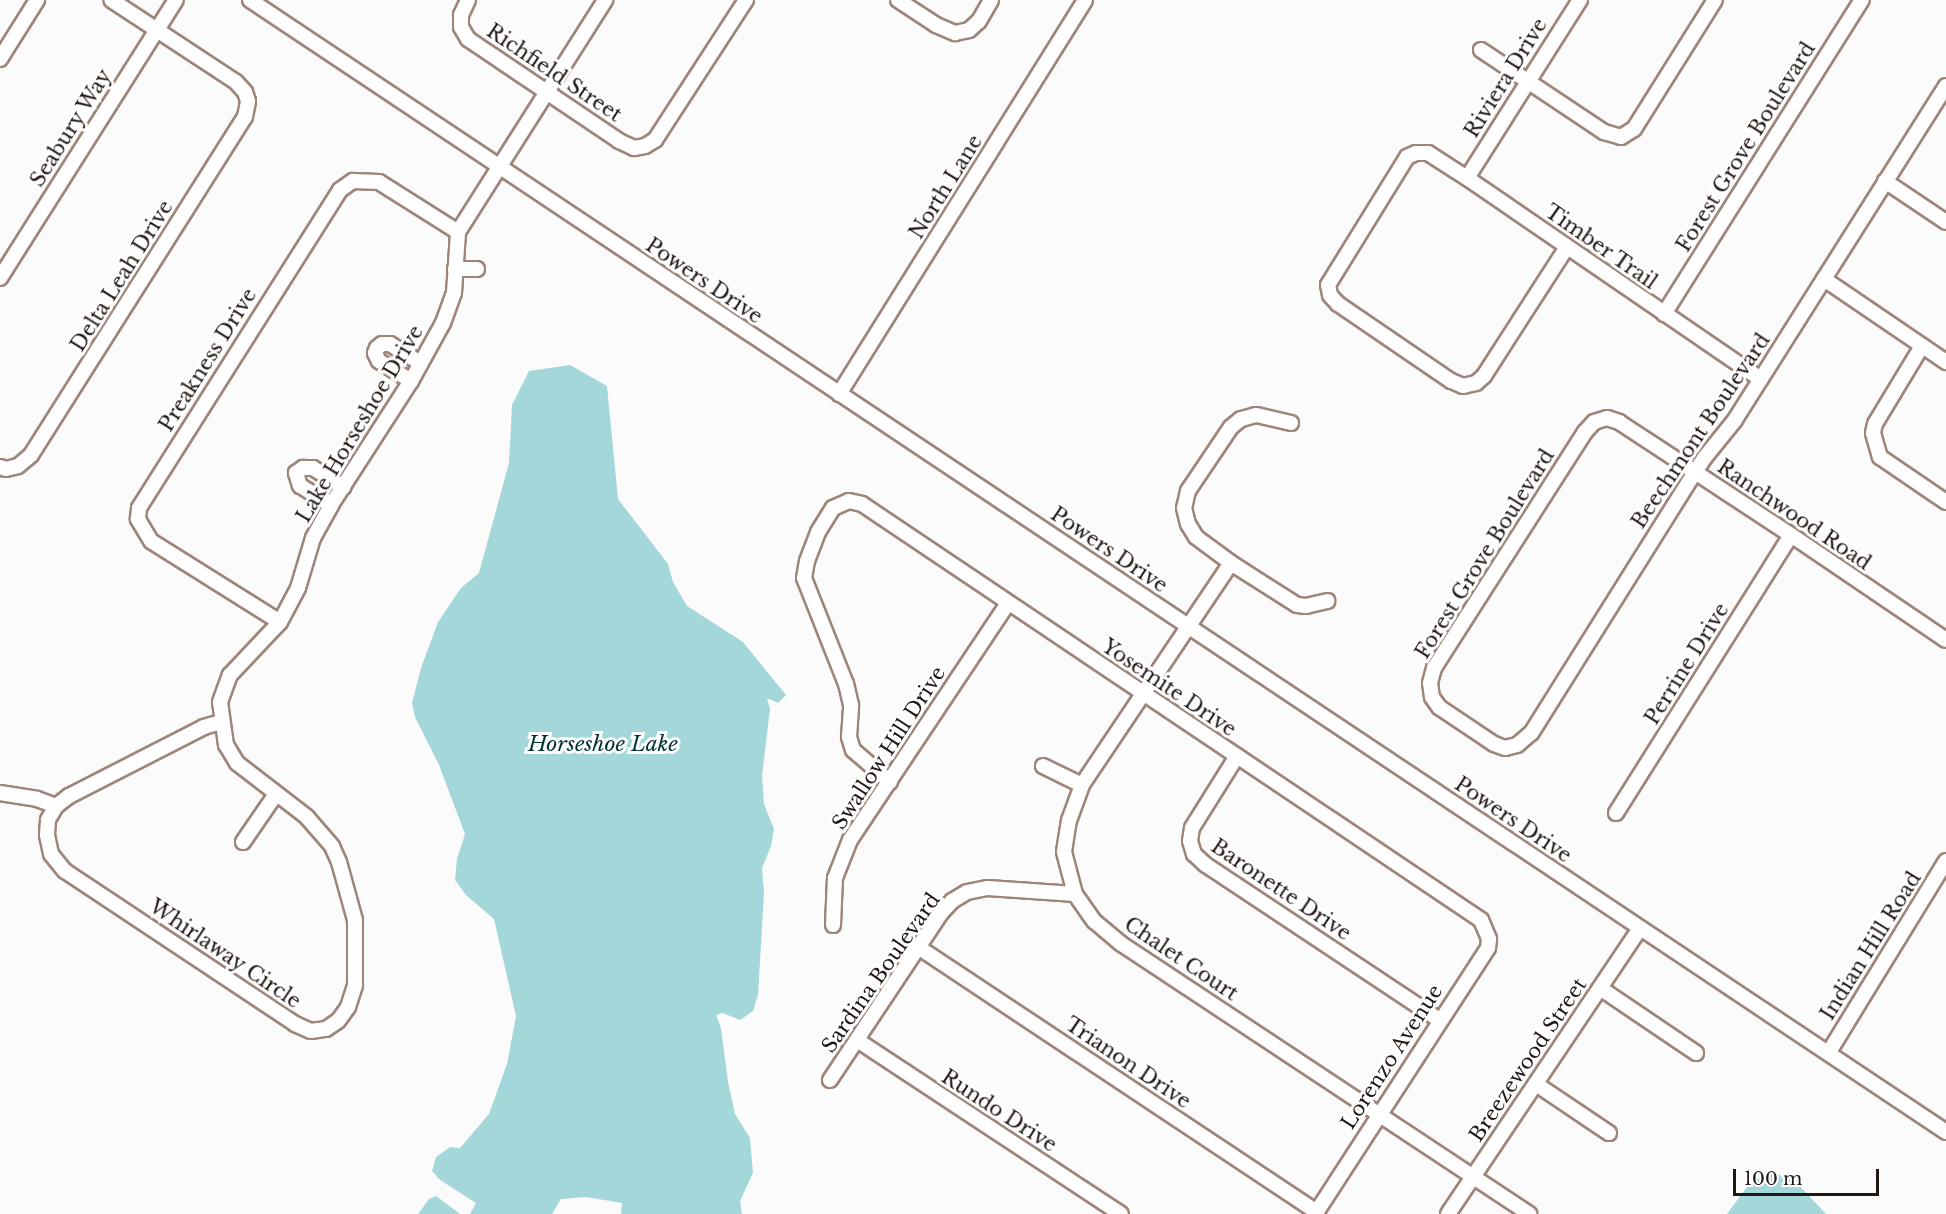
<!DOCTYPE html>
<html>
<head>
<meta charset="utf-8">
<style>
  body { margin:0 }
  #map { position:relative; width:1946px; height:1214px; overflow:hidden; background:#fbfbfb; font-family:"Libre Baskerville",serif }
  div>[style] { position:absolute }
  .water>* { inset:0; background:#a3d7d9 }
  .roads { filter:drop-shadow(2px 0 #9f8579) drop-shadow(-2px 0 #9f8579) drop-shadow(0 2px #9f8579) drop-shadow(0 -2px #9f8579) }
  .minor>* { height:14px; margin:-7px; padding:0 7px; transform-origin:7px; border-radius:7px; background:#fff }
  span { translate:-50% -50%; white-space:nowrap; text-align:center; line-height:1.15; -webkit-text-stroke:6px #fff; paint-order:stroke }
  .street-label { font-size:20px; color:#211713 }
  .water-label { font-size:21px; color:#003234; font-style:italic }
  .scale { position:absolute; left:1733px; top:1169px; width:146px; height:27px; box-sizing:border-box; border:3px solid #211713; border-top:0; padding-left:8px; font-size:18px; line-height:21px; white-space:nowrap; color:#211713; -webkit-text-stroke:4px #fff; paint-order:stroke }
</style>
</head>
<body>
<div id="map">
  <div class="water">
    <i style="clip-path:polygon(570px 365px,607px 386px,618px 499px,668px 564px,673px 582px,687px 606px,743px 642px,786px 695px,778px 703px,767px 698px,770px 709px,762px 776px,764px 804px,774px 829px,771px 846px,762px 868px,764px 893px,758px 995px,753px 1011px,740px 1020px,723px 1013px,716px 1015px,721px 1028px,728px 1082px,735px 1114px,750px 1138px,753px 1173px,740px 1201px,742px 1214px,621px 1214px,622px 1203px,586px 1197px,561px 1199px,552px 1214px,470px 1214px,476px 1203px,440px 1180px,432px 1171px,436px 1157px,450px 1147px,460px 1148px,489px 1114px,507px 1064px,516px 1016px,494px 919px,466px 895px,455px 880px,457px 859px,465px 834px,439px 765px,415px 717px,412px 703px,421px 668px,438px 622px,461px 588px,479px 573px,509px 463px,512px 405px,529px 371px)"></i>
    <i style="clip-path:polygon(1770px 1172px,1794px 1180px,1826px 1214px,1727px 1214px,1749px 1184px)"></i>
    <i style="clip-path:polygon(436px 1196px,460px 1214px,418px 1214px,429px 1199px)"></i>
  </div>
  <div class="roads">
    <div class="minor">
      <i style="left:250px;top:0;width:2039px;rotate:33.72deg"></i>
      <i style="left:468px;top:0;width:17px;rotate:115deg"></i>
      <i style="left:461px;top:15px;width:12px;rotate:90deg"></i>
      <i style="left:461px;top:27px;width:14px;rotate:60deg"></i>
      <i style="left:468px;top:39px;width:182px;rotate:34deg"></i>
      <i style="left:619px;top:141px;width:17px;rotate:25deg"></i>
      <i style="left:634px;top:148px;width:11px;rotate:-10deg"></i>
      <i style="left:645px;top:146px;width:12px;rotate:-31deg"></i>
      <i style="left:655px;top:140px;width:167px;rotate:-57deg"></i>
      <i style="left:898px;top:0;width:45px;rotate:33.3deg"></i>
      <i style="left:936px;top:25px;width:21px;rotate:23deg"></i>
      <i style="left:955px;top:33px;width:14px;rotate:-12deg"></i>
      <i style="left:969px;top:30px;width:13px;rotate:-42deg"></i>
      <i style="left:979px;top:21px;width:24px;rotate:-60deg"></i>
      <i style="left:1481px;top:50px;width:148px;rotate:33.7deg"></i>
      <i style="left:1604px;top:132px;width:18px;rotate:16deg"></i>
      <i style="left:1621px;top:137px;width:15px;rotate:-32deg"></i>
      <i style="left:1634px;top:129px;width:152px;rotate:-57.9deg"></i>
      <i style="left:0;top:59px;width:70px;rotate:-57.9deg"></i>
      <i style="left:1946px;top:86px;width:395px;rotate:122.3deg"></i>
      <i style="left:1735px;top:420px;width:48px;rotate:129deg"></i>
      <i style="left:1705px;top:457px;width:18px;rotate:124deg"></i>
      <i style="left:1695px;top:472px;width:308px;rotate:122.1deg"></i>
      <i style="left:1531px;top:733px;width:18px;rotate:139deg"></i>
      <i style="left:1517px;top:745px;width:12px;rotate:166deg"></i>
      <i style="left:1505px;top:748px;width:12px;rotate:-160deg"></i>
      <i style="left:1494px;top:744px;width:66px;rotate:-146.1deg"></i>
      <i style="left:1439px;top:707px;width:12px;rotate:-125deg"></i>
      <i style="left:1432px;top:697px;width:14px;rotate:-98deg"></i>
      <i style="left:1430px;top:683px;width:16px;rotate:-75deg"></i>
      <i style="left:1434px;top:668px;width:280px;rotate:-57.4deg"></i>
      <i style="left:1585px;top:432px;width:13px;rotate:-48deg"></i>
      <i style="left:1594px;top:422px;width:14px;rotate:-17deg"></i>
      <i style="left:1607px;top:418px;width:13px;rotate:18deg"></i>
      <i style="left:1619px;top:422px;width:91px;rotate:33.3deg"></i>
      <i style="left:1695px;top:472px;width:115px;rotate:33.3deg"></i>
      <i style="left:1791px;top:535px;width:187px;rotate:34.1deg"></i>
      <i style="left:1467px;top:178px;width:211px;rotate:-57.6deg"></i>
      <i style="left:1885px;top:181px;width:73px;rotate:33.9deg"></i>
      <i style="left:1567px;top:247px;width:153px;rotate:122.8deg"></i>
      <i style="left:1484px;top:376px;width:11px;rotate:139deg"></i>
      <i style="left:1476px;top:383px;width:13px;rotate:167deg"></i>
      <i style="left:1463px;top:386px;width:13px;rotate:-157deg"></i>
      <i style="left:1451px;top:381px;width:137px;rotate:-145.7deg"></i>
      <i style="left:1338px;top:304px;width:12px;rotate:-132deg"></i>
      <i style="left:1330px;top:295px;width:10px;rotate:-101deg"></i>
      <i style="left:1328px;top:285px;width:150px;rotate:-58.3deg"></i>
      <i style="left:1407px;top:157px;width:10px;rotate:-24deg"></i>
      <i style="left:1416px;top:153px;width:12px"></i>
      <i style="left:1428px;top:153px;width:46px;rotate:32.7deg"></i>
      <i style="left:1467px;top:178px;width:356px;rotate:34.4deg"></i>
      <i style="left:455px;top:269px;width:22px"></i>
      <i style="left:0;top:278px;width:329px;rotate:-57.7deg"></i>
      <i style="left:1824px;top:279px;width:148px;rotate:34.2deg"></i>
      <i style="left:1664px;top:314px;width:371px;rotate:-57.8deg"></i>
      <i style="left:1922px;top:346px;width:91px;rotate:121.1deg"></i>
      <i style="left:1875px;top:424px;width:9px;rotate:103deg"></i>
      <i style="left:1873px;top:433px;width:25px;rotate:74deg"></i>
      <i style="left:1880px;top:457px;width:80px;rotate:34.3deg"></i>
      <i style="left:411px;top:381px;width:38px;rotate:-148deg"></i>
      <i style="left:379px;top:361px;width:9px;rotate:-117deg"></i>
      <i style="left:375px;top:353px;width:5px;rotate:-68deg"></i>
      <i style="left:377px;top:348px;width:6px;rotate:-39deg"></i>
      <i style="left:382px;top:344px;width:8px"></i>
      <i style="left:390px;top:344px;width:36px;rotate:32deg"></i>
      <i style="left:839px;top:394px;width:464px;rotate:-58deg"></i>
      <i style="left:1291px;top:423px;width:36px;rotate:-167deg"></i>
      <i style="left:1256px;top:415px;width:16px;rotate:165deg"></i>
      <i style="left:1241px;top:419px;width:13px;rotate:141deg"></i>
      <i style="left:1231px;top:427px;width:77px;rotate:123.9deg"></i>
      <i style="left:1188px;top:491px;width:17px;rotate:103deg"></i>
      <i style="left:1184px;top:508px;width:16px;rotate:76deg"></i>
      <i style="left:1188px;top:524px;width:15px;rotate:58deg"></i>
      <i style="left:1196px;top:537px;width:44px;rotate:36.6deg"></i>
      <i style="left:1231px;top:563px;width:78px;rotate:32.5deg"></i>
      <i style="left:1297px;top:605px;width:9px;rotate:6deg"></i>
      <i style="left:1306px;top:606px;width:22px;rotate:-13deg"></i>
      <i style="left:0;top:467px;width:6px;rotate:18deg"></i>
      <i style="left:6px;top:469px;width:12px;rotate:-14deg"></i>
      <i style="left:18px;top:466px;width:17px;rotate:-40deg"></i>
      <i style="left:31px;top:455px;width:400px;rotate:-57.7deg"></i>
      <i style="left:245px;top:117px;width:16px;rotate:-79deg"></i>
      <i style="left:248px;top:101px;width:9px;rotate:-108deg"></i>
      <i style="left:245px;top:92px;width:13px;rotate:-132deg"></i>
      <i style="left:236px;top:82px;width:149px;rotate:-146.7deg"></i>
      <i style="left:331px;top:505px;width:36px;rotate:-148deg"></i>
      <i style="left:300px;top:486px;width:14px;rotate:-107deg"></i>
      <i style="left:296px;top:473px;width:9px;rotate:-36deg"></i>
      <i style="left:303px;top:468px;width:10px"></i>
      <i style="left:313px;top:468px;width:36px;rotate:32deg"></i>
      <i style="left:1231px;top:563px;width:267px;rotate:123.9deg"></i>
      <i style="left:1082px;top:785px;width:37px;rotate:110deg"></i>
      <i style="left:1069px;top:820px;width:32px;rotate:99deg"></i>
      <i style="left:1064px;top:852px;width:43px;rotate:75.3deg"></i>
      <i style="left:1075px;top:894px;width:33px;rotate:55deg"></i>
      <i style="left:1094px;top:921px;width:34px;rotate:40deg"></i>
      <i style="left:1120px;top:943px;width:491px;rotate:33.5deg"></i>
      <i style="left:280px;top:622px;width:152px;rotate:-147.9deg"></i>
      <i style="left:151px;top:541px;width:26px;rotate:-121deg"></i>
      <i style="left:138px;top:519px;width:11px;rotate:-85deg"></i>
      <i style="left:139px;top:508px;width:376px;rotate:-57.7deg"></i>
      <i style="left:340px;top:190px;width:16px;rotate:-35deg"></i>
      <i style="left:353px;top:181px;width:26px;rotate:2deg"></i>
      <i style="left:379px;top:182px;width:93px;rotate:32.3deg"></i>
      <i style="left:221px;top:722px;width:18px;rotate:164deg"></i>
      <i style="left:204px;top:727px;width:152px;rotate:152.9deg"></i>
      <i style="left:69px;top:796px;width:16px;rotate:142deg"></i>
      <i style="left:56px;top:806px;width:16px;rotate:120deg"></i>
      <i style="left:48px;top:820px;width:15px;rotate:94deg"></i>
      <i style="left:47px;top:835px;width:19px;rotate:78deg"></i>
      <i style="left:51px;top:854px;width:22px;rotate:51deg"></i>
      <i style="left:65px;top:871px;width:276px;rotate:33.6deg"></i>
      <i style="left:295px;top:1024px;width:17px;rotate:24deg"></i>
      <i style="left:311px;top:1031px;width:15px;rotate:-8deg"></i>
      <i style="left:326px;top:1029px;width:14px;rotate:-34deg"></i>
      <i style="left:338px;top:1021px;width:17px;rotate:-54deg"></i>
      <i style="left:348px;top:1007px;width:23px;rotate:-72deg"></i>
      <i style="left:355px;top:985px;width:65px;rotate:-90deg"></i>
      <i style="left:355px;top:920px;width:60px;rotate:-105.4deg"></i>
      <i style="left:339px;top:862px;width:17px;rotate:-114deg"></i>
      <i style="left:332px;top:846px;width:38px;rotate:-131deg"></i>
      <i style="left:307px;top:817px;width:88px;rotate:-142.4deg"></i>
      <i style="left:237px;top:763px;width:21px;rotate:-121deg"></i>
      <i style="left:226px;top:745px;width:43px;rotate:-97.9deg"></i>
      <i style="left:220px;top:702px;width:29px;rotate:-70deg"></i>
      <i style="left:230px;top:675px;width:73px;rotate:-46.7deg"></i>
      <i style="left:280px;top:622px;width:38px;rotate:-62deg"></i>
      <i style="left:298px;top:588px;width:52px;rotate:-73.3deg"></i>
      <i style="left:313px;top:538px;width:38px;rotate:-61deg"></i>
      <i style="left:331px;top:505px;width:148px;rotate:-57.2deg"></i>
      <i style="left:411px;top:381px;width:66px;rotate:-61.1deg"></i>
      <i style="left:443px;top:323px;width:32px;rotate:-70deg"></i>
      <i style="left:454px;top:293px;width:61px;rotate:-86.2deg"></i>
      <i style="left:458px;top:232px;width:275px;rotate:-57.6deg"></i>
      <i style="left:1237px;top:756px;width:85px;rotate:122deg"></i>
      <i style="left:1192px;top:828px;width:13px;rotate:99deg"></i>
      <i style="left:1190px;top:841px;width:14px;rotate:73deg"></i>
      <i style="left:1194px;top:854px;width:16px;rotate:43deg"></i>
      <i style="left:1206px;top:865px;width:280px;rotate:33.6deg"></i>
      <i style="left:1043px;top:766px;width:43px;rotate:26deg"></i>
      <i style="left:890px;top:782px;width:49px;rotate:-139.1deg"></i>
      <i style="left:853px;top:750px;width:14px;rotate:-107deg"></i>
      <i style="left:849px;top:737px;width:32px;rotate:-86deg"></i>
      <i style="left:851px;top:705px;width:22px;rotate:-103deg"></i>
      <i style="left:846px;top:684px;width:114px;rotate:-111.6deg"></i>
      <i style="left:804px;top:578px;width:17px;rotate:-80deg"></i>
      <i style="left:807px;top:561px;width:31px;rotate:-69deg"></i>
      <i style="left:818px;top:532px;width:28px;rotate:-58deg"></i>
      <i style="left:833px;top:508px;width:17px;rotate:-24deg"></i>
      <i style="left:849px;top:501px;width:13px;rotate:13deg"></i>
      <i style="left:862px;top:504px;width:746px;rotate:33.9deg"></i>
      <i style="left:1481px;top:920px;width:21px;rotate:67deg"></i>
      <i style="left:1489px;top:939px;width:9px;rotate:96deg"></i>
      <i style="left:1488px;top:948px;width:317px;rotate:123deg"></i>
      <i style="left:0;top:793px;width:37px;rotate:9deg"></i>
      <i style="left:37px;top:799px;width:20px;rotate:20deg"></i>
      <i style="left:1616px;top:813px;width:328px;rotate:-57.8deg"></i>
      <i style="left:243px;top:842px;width:58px;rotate:-55.5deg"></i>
      <i style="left:833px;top:925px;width:47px;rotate:-87.6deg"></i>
      <i style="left:835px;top:878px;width:41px;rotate:-68.5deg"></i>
      <i style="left:850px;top:840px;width:285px;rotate:-56.3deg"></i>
      <i style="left:918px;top:947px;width:479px;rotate:33.6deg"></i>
      <i style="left:1600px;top:988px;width:116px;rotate:34.1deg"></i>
      <i style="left:857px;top:1040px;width:316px;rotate:33.4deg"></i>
      <i style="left:1829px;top:1052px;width:224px;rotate:-58.5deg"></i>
      <i style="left:830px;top:1080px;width:201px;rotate:-56.4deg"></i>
      <i style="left:941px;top:913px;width:16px;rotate:-47deg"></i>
      <i style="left:952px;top:901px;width:17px;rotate:-31deg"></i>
      <i style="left:967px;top:892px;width:21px;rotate:-11deg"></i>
      <i style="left:988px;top:888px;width:87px;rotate:3.9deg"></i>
      <i style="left:1536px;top:1084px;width:88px;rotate:33.9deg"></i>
      <i style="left:1448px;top:1214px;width:344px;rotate:-56.1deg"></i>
    </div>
  </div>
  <div class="street-label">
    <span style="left:554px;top:73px;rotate:34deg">Richfield Street</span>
    <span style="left:1506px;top:78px;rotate:-58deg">Riviera Drive</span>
    <span style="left:71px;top:128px;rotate:-58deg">Seabury Way</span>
    <span style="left:1746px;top:147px;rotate:-58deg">Forest Grove Boulevard</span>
    <span style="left:946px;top:187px;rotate:-58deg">North Lane</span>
    <span style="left:1601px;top:247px;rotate:35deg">Timber Trail</span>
    <span style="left:122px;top:276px;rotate:-58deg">Delta Leah Drive</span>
    <span style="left:704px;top:281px;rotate:34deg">Powers Drive</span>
    <span style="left:208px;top:360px;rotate:-58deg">Preakness Drive</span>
    <span style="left:360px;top:424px;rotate:-59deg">Lake Horseshoe Drive</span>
    <span style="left:1701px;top:431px;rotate:-56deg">Beechmont Boulevard</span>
    <span style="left:1794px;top:515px;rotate:34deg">Ranchwood Road</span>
    <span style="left:1109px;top:550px;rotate:34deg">Powers Drive</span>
    <span style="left:1485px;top:554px;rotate:-58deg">Forest Grove Boulevard</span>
    <span style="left:1687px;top:664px;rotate:-58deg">Perrine Drive</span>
    <span style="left:1169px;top:688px;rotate:34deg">Yosemite Drive</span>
    <span style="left:889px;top:748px;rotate:-57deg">Swallow Hill Drive</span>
    <span style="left:1513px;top:820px;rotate:34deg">Powers Drive</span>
    <span style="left:1281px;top:890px;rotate:34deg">Baronette Drive</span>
    <span style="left:1871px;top:946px;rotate:-58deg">Indian Hill Road</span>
    <span style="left:225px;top:954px;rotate:34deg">Whirlaway Circle</span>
    <span style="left:1181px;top:959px;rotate:34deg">Chalet Court</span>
    <span style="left:881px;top:973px;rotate:-55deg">Sardina Boulevard</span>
    <span style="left:1392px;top:1057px;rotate:-57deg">Lorenzo Avenue</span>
    <span style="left:1528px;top:1060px;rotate:-56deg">Breezewood Street</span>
    <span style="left:1128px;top:1063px;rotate:34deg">Trianon Drive</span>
    <span style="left:999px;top:1111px;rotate:33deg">Rundo Drive</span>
  </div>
  <div class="water-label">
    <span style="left:603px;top:744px">Horseshoe Lake</span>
  </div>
  <div class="scale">100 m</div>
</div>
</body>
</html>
